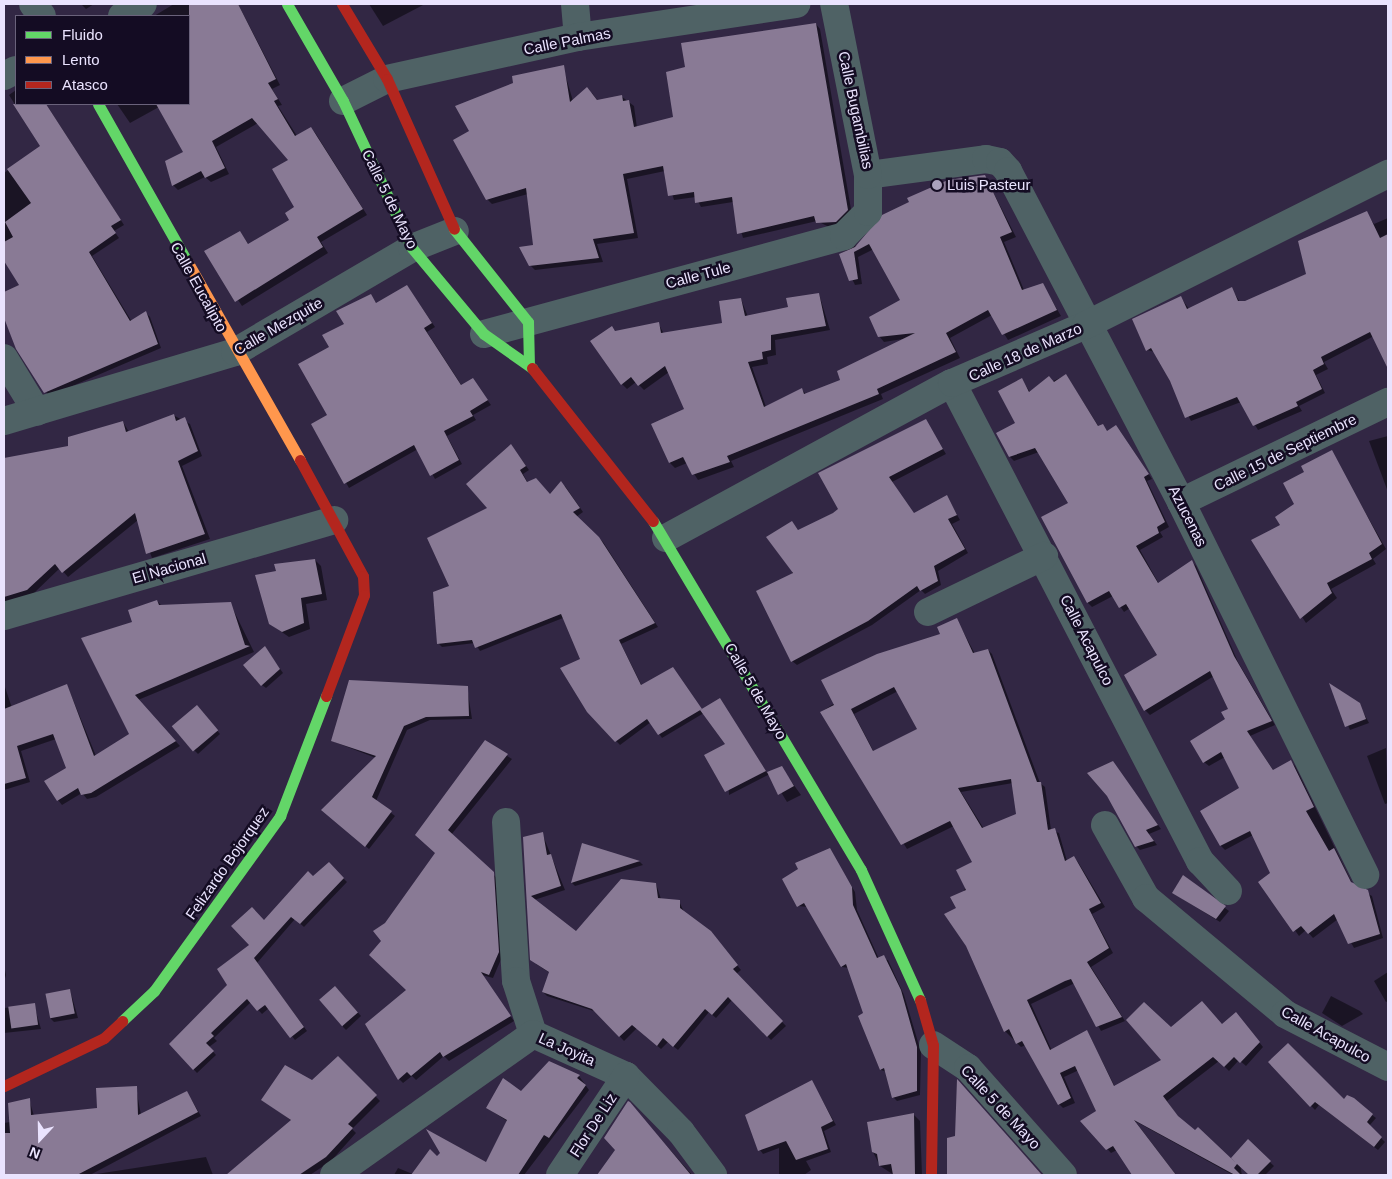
<!DOCTYPE html>
<html>
<head>
<meta charset="utf-8">
<style>
  body { margin:0 }
  #map { position:relative; width:1392px; height:1179px; overflow:hidden; background:#322744; font-family:Arial,sans-serif }
  div>[style] { position:absolute }
  .shadow>* { inset:0; background:#0007 }
  .building>* { inset:0; background:#897a95; transform-origin:0 0 }
  .street>* { height:28px; margin:-14px; padding:0 14px; transform-origin:14px; border-radius:14px; background:#4f6265 }
  .fast>* { height:11px; margin:-5.5px; padding:0 5.5px; transform-origin:5.5px; border-radius:5.5px; background:#63d668 }
  .slow>* { height:11px; margin:-5.5px; padding:0 5.5px; transform-origin:5.5px; border-radius:5.5px; background:#ff974d }
  .jam>* { height:11px; margin:-5.5px; padding:0 5.5px; transform-origin:5.5px; border-radius:5.5px; background:#b3261e }
  .dots>* { width:14px; height:14px; translate:-50% -50%; box-sizing:border-box; border:2px solid #140c23; border-radius:50% }
  span { translate:-50% -50%; white-space:nowrap; text-align:center; line-height:1.15; -webkit-text-stroke:5px #140c23; paint-order:stroke }
  .street-label { font-size:15px; color:#eae3fe }
  .poi-label { font-size:15px; color:#eae3fe }
  .left { translate:0 -50%; text-align:left }
  .frame { position:absolute; inset:0; border:5px solid #eae3fe; pointer-events:none }
  .legend { position:absolute; left:15px; top:15px; width:175px; height:90px; box-sizing:border-box; background:#140c23; border:1px solid #6a627b; margin:0; padding:6px 9px; list-style:none; font-size:15px; color:#eae3fe }
  .legend li { display:flex; align-items:center; gap:10px; height:25px }
  .legend b { width:25px; border:1px solid #6a627b }
  .north { position:absolute; left:15px; top:1114px; width:50px; height:50px; -webkit-text-stroke:4px #140c23; paint-order:stroke; rotate:201deg; font-size:14px; font-weight:700; line-height:20px; text-align:center; color:#eae3fe }
  .north::after { content:''; display:block; margin:auto; width:18px; height:22px; background:#eae3fe; clip-path:polygon(50% 0,100% 100%,50% 72%,0 100%) }
</style>
</head>
<body>
<div id="map">
  <div class="shadow">
    <i style="clip-path:polygon(81px 4px,94px 4px,86px 9px)"></i>
    <i style="clip-path:polygon(174px 4px,238px 4px,280px 85px,272px 89px,282px 105px,278px 106px,297px 136px,311px 128px,316px 134px,367px 215px,321px 242px,328px 253px,242px 306px,206px 251px,240px 232px,249px 245px,291px 220px,296px 208px,290px 160px,258px 123px,216px 147px,229px 174px,211px 182px,205px 177px,178px 190px,173px 185px,184px 153px,159px 107px,130px 123px,117px 104px,189px 104px,189px 16px,154px 16px)"></i>
    <i style="clip-path:polygon(369px 4px,425px 4px,383px 26px)"></i>
    <i style="clip-path:polygon(816px 24px,820px 29px,852px 215px,833px 229px,817px 221px,743px 238px,733px 202px,701px 207px,696px 197px,674px 200px,665px 171px,627px 179px,638px 238px,597px 244px,603px 262px,535px 270px,530px 265px,534px 246px,528px 194px,492px 204px,487px 199px,471px 131px,563px 67px,573px 101px,592px 93px,598px 101px,621px 96px,634px 106px,637px 128px,674px 118px,686px 68px)"></i>
    <i style="clip-path:polygon(16px 90px,16px 104px,46px 104px,124px 225px,114px 231px,119px 238px,92px 256px,132px 322px,146px 313px,150px 317px,161px 348px,49px 396px,17px 348px,4px 316px,4px 293px,20px 285px,4px 259px,4px 173px,41px 146px,9px 95px)"></i>
    <i style="clip-path:polygon(985px 176px,1016px 237px,1004px 242px,1024px 290px,1043px 285px,1061px 316px,1008px 340px,992px 315px,950px 338px,960px 358px,881px 394px,883px 399px,731px 461px,734px 467px,698px 480px,687px 463px,675px 468px,670px 463px,653px 425px,685px 410px,669px 372px,644px 390px,636px 382px,627px 389px,622px 384px,611px 327px,616px 332px,658px 323px,664px 334px,724px 324px,741px 299px,748px 317px,789px 308px,819px 294px,830px 330px,775px 340px,776px 355px,767px 357px,768px 364px,752px 367px,766px 407px,802px 390px,806px 394px,842px 381px,903px 339px,884px 342px,879px 336px,902px 300px,874px 249px,858px 257px,862px 284px,855px 285px,840px 254px)"></i>
    <i style="clip-path:polygon(1366px 213px,1374px 224px,1388px 218px,1388px 342px,1381px 344px,1374px 336px,1324px 362px,1328px 369px,1316px 375px,1325px 393px,1299px 406px,1302px 411px,1258px 430px,1241px 402px,1191px 421px,1155px 352px,1147px 350px,1181px 298px,1189px 309px,1231px 288px,1240px 302px,1245px 302px,1307px 274px)"></i>
    <i style="clip-path:polygon(407px 286px,435px 327px,427px 332px,462px 386px,473px 380px,491px 405px,473px 415px,476px 420px,447px 436px,462px 464px,435px 479px,418px 449px,349px 488px,313px 425px,329px 415px,331px 347px,370px 295px,377px 304px)"></i>
    <i style="clip-path:polygon(1066px 375px,1099px 427px,1108px 432px,1120px 431px,1152px 479px,1147px 481px,1169px 527px,1160px 532px,1163px 537px,1140px 550px,1159px 584px,1192px 562px,1196px 566px,1238px 662px,1275px 725px,1250px 736px,1274px 771px,1291px 762px,1295px 766px,1353px 885px,1372px 896px,1383px 938px,1354px 948px,1338px 919px,1313px 938px,1306px 930px,1299px 936px,1260px 882px,1272px 873px,1253px 835px,1225px 850px,1221px 846px,1202px 812px,1241px 789px,1225px 757px,1209px 766px,1204px 762px,1230px 710px,1214px 676px,1150px 715px,1145px 710px,1125px 675px,1158px 655px,1130px 608px,1124px 612px,1113px 596px,1092px 607px,1088px 603px,1070px 503px,1039px 452px,1014px 461px,1010px 457px,1022px 380px,1030px 392px)"></i>
    <i style="clip-path:polygon(173px 415px,190px 424px,202px 456px,182px 466px,210px 539px,152px 558px,138px 520px,68px 577px,60px 568px,33px 594px,4px 604px,4px 459px,69px 447px,123px 422px,129px 432px)"></i>
    <i style="clip-path:polygon(926px 421px,946px 454px,892px 482px,914px 514px,947px 497px,960px 520px,952px 524px,968px 553px,938px 571px,941px 585px,925px 594px,921px 590px,872px 625px,797px 665px,792px 661px,792px 522px,799px 531px,840px 510px)"></i>
    <i style="clip-path:polygon(1388px 436px,1388px 492px,1369px 441px)"></i>
    <i style="clip-path:polygon(511px 445px,529px 470px,523px 474px,528px 483px,550px 496px,565px 486px,583px 512px,576px 517px,603px 542px,658px 627px,621px 644px,642px 686px,703px 711px,720px 700px,767px 773px,781px 767px,801px 795px,787px 802px,770px 774px,729px 795px,727px 745px,704px 713px,662px 738px,651px 722px,620px 745px,588px 711px,582px 660px,563px 618px,480px 651px,475px 643px,442px 647px,438px 643px,451px 586px,489px 509px)"></i>
    <i style="clip-path:polygon(1331px 452px,1386px 549px,1373px 559px,1376px 564px,1331px 589px,1337px 598px,1306px 623px,1252px 541px,1282px 526px,1296px 505px,1306px 473px)"></i>
    <i style="clip-path:polygon(315px 560px,321px 566px,327px 600px,306px 604px,310px 629px,289px 637px,270px 624px,277px 572px)"></i>
    <i style="clip-path:polygon(157px 601px,162px 606px,230px 603px,254px 652px,138px 700px,180px 746px,96px 797px,87px 799px,82px 793px,62px 805px,58px 800px,67px 768px,56px 739px,21px 751px,30px 782px,4px 790px,4px 684px,12px 708px,67px 685px,96px 756px,131px 734px,134px 623px)"></i>
    <i style="clip-path:polygon(evenodd,957px 620px,975px 654px,988px 650px,992px 654px,1040px 783px,1045px 787px,1051px 830px,1059px 833px,1067px 861px,1074px 858px,1078px 862px,1105px 907px,1092px 914px,1113px 953px,1091px 967px,1125px 1021px,1101px 1031px,1075px 983px,1031px 1004px,1052px 1051px,1087px 1031px,1115px 1087px,1162px 1060px,1171px 1029px,1223px 1025px,1240px 1018px,1263px 1047px,1246px 1066px,1239px 1060px,1229px 1071px,1219px 1061px,1167px 1101px,1180px 1120px,1231px 1160px,1248px 1141px,1274px 1166px,1265px 1175px,1251px 1175px,1240px 1165px,1242px 1175px,1233px 1175px,1135px 1121px,1176px 1175px,1136px 1175px,1117px 1150px,1111px 1153px,1082px 1121px,1098px 1112px,1079px 1070px,1064px 1077px,1075px 1103px,1063px 1108px,1059px 1104px,1026px 1045px,1021px 1047px,1005px 1031px,958px 908px,974px 863px,954px 826px,907px 849px,821px 712px,941px 635px,957px 620px,898px 691px,918px 729px,874px 752px,854px 714px,898px 691px,957px 620px,1013px 783px,1018px 815px,984px 829px,961px 792px,1013px 783px)"></i>
    <i style="clip-path:polygon(268px 652px,283px 673px,266px 688px,262px 685px)"></i>
    <i style="clip-path:polygon(1331px 686px,1359px 704px,1369px 723px,1350px 730px)"></i>
    <i style="clip-path:polygon(467px 687px,472px 719px,430px 720px,407px 730px,376px 801px,395px 816px,369px 849px,326px 813px,376px 758px,332px 741px)"></i>
    <i style="clip-path:polygon(200px 710px,220px 734px,198px 754px,194px 750px)"></i>
    <i style="clip-path:polygon(485px 742px,512px 759px,451px 835px,497px 878px,502px 957px,493px 978px,482px 975px,514px 1021px,449px 1061px,444px 1056px,416px 1080px,412px 1076px,403px 1083px,399px 1079px,407px 990px,383px 942px,386px 924px,436px 853px)"></i>
    <i style="clip-path:polygon(1386px 748px,1388px 803px,1385px 804px,1367px 756px)"></i>
    <i style="clip-path:polygon(1116px 767px,1161px 829px,1149px 834px,1157px 845px,1140px 850px,1136px 846px,1108px 796px)"></i>
    <i style="clip-path:polygon(542px 833px,565px 890px,534px 900px,576px 933px,656px 884px,661px 899px,679px 901px,684px 912px,710px 932px,741px 970px,736px 974px,786px 1026px,771px 1040px,732px 1000px,716px 1018px,709px 1012px,678px 1050px,668px 1042px,661px 1049px,637px 1028px,624px 1041px,597px 1012px,547px 996px,543px 992px,550px 973px,536px 964px,524px 838px)"></i>
    <i style="clip-path:polygon(583px 845px,640px 862px,643px 865px,575px 886px,572px 883px)"></i>
    <i style="clip-path:polygon(829px 849px,855px 892px,857px 910px,879px 959px,888px 960px,904px 995px,921px 1052px,920px 1095px,897px 1101px,893px 1097px,887px 1072px,881px 1070px,859px 1016px,865px 1014px,849px 968px,842px 967px,808px 907px,798px 906px)"></i>
    <i style="clip-path:polygon(329px 864px,347px 882px,304px 927px,295px 919px,257px 963px,307px 1031px,295px 1040px,269px 1008px,262px 1014px,251px 1002px,214px 1038px,217px 1041px,209px 1047px,216px 1055px,197px 1073px,170px 1044px,229px 985px,264px 922px)"></i>
    <i style="clip-path:polygon(1183px 877px,1229px 911px,1220px 922px,1173px 893px)"></i>
    <i style="clip-path:polygon(4px 965px,6px 975px,4px 982px)"></i>
    <i style="clip-path:polygon(1388px 972px,1388px 1001px,1386px 1002px,1374px 981px)"></i>
    <i style="clip-path:polygon(70px 990px,78px 1018px,54px 1022px,50px 1018px)"></i>
    <i style="clip-path:polygon(339px 991px,361px 1016px,346px 1030px,343px 1027px)"></i>
    <i style="clip-path:polygon(1331px 996px,1360px 1011px,1363px 1014px,1342px 1026px,1322px 1013px)"></i>
    <i style="clip-path:polygon(34px 1005px,41px 1029px,4px 1033px,4px 1008px)"></i>
    <i style="clip-path:polygon(338px 1058px,380px 1101px,352px 1129px,356px 1133px,331px 1161px,310px 1175px,228px 1175px,292px 1121px,263px 1100px,312px 1081px)"></i>
    <i style="clip-path:polygon(549px 1062px,579px 1076px,589px 1090px,524px 1175px,415px 1175px,430px 1151px,436px 1157px,486px 1164px,507px 1121px,487px 1108px,522px 1093px)"></i>
    <i style="clip-path:polygon(1270px 1062px,1372px 1115px,1376px 1118px,1369px 1126px,1385px 1142px,1378px 1150px,1319px 1105px,1315px 1110px)"></i>
    <i style="clip-path:polygon(812px 1082px,836px 1125px,824px 1131px,831px 1152px,806px 1161px,811px 1170px,804px 1175px,779px 1175px,779px 1148px,763px 1154px,760px 1150px)"></i>
    <i style="clip-path:polygon(958px 1082px,1042px 1175px,948px 1174px,956px 1137px)"></i>
    <i style="clip-path:polygon(136px 1088px,141px 1115px,187px 1092px,201px 1116px,90px 1175px,206px 1157px,213px 1175px,4px 1175px,4px 1123px,10px 1122px,29px 1099px,34px 1116px,98px 1109px)"></i>
    <i style="clip-path:polygon(632px 1106px,692px 1175px,600px 1175px,616px 1149px)"></i>
    <i style="clip-path:polygon(914px 1115px,920px 1121px,922px 1175px,894px 1175px,880px 1166px,873px 1152px)"></i>
    <i style="clip-path:polygon(398px 1168px,415px 1175px,394px 1175px)"></i>
  </div>
  <div class="building">
    <i style="clip-path:polygon(189px 4px,238px 4px,276px 79px,268px 83px,278px 99px,274px 101px,295px 136px,311px 127px,363px 209px,317px 237px,323px 247px,235px 302px,204px 251px,240px 231px,248px 244px,289px 220px,285px 213px,294px 207px,272px 169px,288px 160px,252px 118px,212px 141px,225px 168px,205px 178px,201px 171px,172px 186px,165px 161px,183px 152px,156px 104px,189px 104px)"></i>
    <i style="clip-path:polygon(816px 23px,848px 210px,836px 222px,816px 223px,814px 216px,737px 234px,732px 197px,695px 203px,694px 192px,668px 196px,663px 166px,623px 174px,634px 233px,593px 239px,599px 258px,529px 266px,519px 247px,533px 245px,526px 188px,486px 200px,453px 140px,469px 131px,455px 106px,513px 83px,512px 76px,564px 65px,570px 102px,587px 87px,597px 100px,622px 95px,623px 101px,629px 100px,634px 127px,673px 117px,666px 72px,685px 67px,681px 43px)"></i>
    <i style="clip-path:polygon(13px 104px,46px 104px,121px 220px,111px 226px,116px 233px,89px 252px,130px 321px,146px 311px,158px 344px,44px 393px,16px 349px,4px 318px,4px 292px,19px 285px,4px 261px,4px 242px,13px 237px,5px 222px,31px 203px,7px 169px,40px 146px)"></i>
    <i style="clip-path:polygon(985px 175px,1012px 232px,1000px 237px,1022px 290px,1043px 283px,1057px 310px,1002px 335px,988px 310px,946px 333px,956px 352px,877px 389px,879px 394px,727px 456px,730px 462px,692px 475px,683px 457px,669px 463px,651px 424px,684px 409px,665px 366px,638px 386px,631px 377px,621px 385px,590px 341px,612px 326px,615px 331px,659px 322px,661px 333px,722px 323px,719px 301px,741px 298px,745px 316px,788px 307px,786px 298px,819px 293px,826px 326px,771px 335px,771px 350px,762px 352px,763px 359px,748px 362px,764px 407px,802px 388px,804px 394px,840px 380px,837px 371px,915px 333px,878px 337px,869px 317px,900px 300px,869px 244px,854px 252px,858px 279px,849px 281px,839px 254px,855px 247px,882px 215px,909px 202px,907px 198px,948px 180px)"></i>
    <i style="clip-path:polygon(1367px 211px,1380px 238px,1388px 234px,1388px 369px,1370px 332px,1321px 357px,1324px 364px,1313px 370px,1322px 389px,1296px 402px,1298px 406px,1253px 426px,1237px 397px,1185px 418px,1170px 381px,1151px 348px,1146px 351px,1132px 319px,1181px 296px,1187px 309px,1232px 287px,1238px 301px,1245px 301px,1306px 274px,1298px 241px)"></i>
    <i style="clip-path:polygon(407px 285px,432px 323px,424px 328px,461px 385px,473px 378px,488px 400px,470px 411px,473px 416px,444px 431px,459px 460px,430px 476px,414px 445px,344px 484px,311px 424px,327px 415px,298px 364px,329px 347px,322px 335px,344px 324px,336px 311px,371px 294px,376px 303px)"></i>
    <i style="clip-path:polygon(1066px 374px,1098px 426px,1103px 424px,1107px 431px,1116px 425px,1149px 474px,1144px 477px,1165px 522px,1157px 527px,1159px 533px,1136px 546px,1158px 583px,1192px 560px,1234px 656px,1272px 721px,1247px 731px,1273px 770px,1291px 760px,1314px 807px,1306px 811px,1329px 851px,1334px 848px,1351px 882px,1368px 890px,1380px 934px,1348px 944px,1334px 914px,1308px 934px,1301px 926px,1293px 932px,1258px 882px,1270px 873px,1250px 831px,1220px 846px,1200px 811px,1239px 788px,1221px 752px,1203px 763px,1190px 741px,1225px 719px,1221px 712px,1228px 709px,1210px 671px,1144px 711px,1124px 675px,1157px 655px,1126px 604px,1119px 608px,1109px 591px,1087px 603px,1041px 517px,1068px 503px,1035px 448px,1009px 457px,996px 433px,1015px 423px,998px 391px,1022px 378px,1029px 392px,1049px 376px,1054px 382px)"></i>
    <i style="clip-path:polygon(174px 414px,176px 421px,185px 417px,198px 451px,178px 461px,205px 534px,146px 554px,135px 513px,62px 573px,55px 564px,27px 590px,4px 597px,4px 458px,68px 446px,68px 437px,123px 421px,126px 432px)"></i>
    <i style="clip-path:polygon(926px 419px,943px 449px,889px 477px,914px 513px,947px 495px,957px 515px,948px 519px,965px 549px,934px 566px,938px 581px,920px 591px,917px 586px,868px 621px,791px 662px,756px 591px,793px 573px,766px 537px,792px 521px,798px 530px,833px 513px,838px 509px,818px 473px)"></i>
    <i style="clip-path:polygon(511px 444px,526px 466px,520px 470px,527px 482px,536px 478px,550px 494px,561px 481px,580px 508px,573px 512px,599px 537px,655px 623px,619px 640px,641px 685px,673px 667px,702px 709px,658px 735px,647px 719px,615px 742px,587px 712px,560px 668px,580px 659px,561px 614px,475px 648px,472px 640px,437px 644px,433px 592px,449px 586px,427px 538px,487px 508px,466px 484px)"></i>
    <i style="clip-path:polygon(1332px 450px,1382px 544px,1369px 553px,1372px 559px,1327px 583px,1332px 593px,1300px 619px,1251px 540px,1280px 525px,1275px 517px,1294px 504px,1283px 483px,1304px 472px,1301px 466px)"></i>
    <i style="clip-path:polygon(315px 559px,322px 594px,301px 598px,304px 623px,282px 632px,269px 624px,255px 575px,276px 571px,274px 564px)"></i>
    <i style="clip-path:polygon(157px 600px,159px 605px,231px 602px,245px 645px,250px 646px,135px 695px,176px 741px,91px 793px,81px 795px,78px 788px,57px 801px,44px 781px,66px 768px,53px 734px,17px 746px,26px 778px,4px 784px,4px 709px,67px 684px,94px 756px,129px 734px,81px 638px,132px 622px,128px 610px)"></i>
    <i style="clip-path:polygon(evenodd,957px 618px,973px 653px,988px 649px,1037px 782px,1041px 782px,1048px 830px,1055px 828px,1065px 861px,1074px 856px,1101px 903px,1089px 909px,1109px 948px,1087px 962px,1122px 1017px,1096px 1027px,1071px 979px,1065px 981px,1027px 1000px,1050px 1050px,1087px 1030px,1114px 1086px,1161px 1060px,1126px 1020px,1144px 1002px,1171px 1027px,1202px 1001px,1222px 1024px,1236px 1012px,1260px 1042px,1240px 1063px,1234px 1057px,1224px 1067px,1213px 1057px,1163px 1096px,1178px 1116px,1195px 1130px,1198px 1127px,1235px 1162px,1231px 1158px,1248px 1139px,1271px 1161px,1257px 1175px,1249px 1175px,1237px 1164px,1234px 1168px,1241px 1175px,1235px 1175px,1134px 1120px,1176px 1175px,1132px 1175px,1113px 1146px,1106px 1150px,1080px 1121px,1096px 1111px,1075px 1066px,1060px 1073px,1071px 1098px,1058px 1105px,1022px 1041px,1016px 1044px,1009px 1029px,1004px 1032px,966px 946px,944px 914px,956px 908px,950px 897px,966px 890px,956px 870px,972px 862px,950px 821px,901px 845px,820px 712px,834px 705px,821px 680px,877px 654px,940px 634px,937px 627px,957px 618px,894px 687px,917px 729px,873px 751px,851px 709px,894px 687px,957px 618px,1011px 779px,1016px 814px,982px 828px,958px 788px,1011px 779px)"></i>
    <i style="clip-path:polygon(265px 646px,280px 669px,261px 686px,243px 665px)"></i>
    <i style="clip-path:polygon(349px 680px,468px 686px,469px 716px,426px 717px,404px 726px,372px 797px,392px 811px,365px 847px,321px 810px,376px 756px,331px 741px)"></i>
    <i style="clip-path:polygon(1329px 683px,1360px 703px,1366px 719px,1345px 727px)"></i>
    <i style="clip-path:polygon(720px 698px,766px 771px,725px 792px,704px 755px,725px 744px,700px 710px)"></i>
    <i style="left:197px;top:705px;width:33px;height:33px;rotate:50deg"></i>
    <i style="clip-path:polygon(485px 740px,508px 754px,448px 830px,494px 872px,499px 952px,489px 975px,481px 972px,511px 1016px,443px 1057px,440px 1052px,411px 1076px,407px 1072px,398px 1080px,365px 1024px,406px 990px,369px 955px,381px 941px,373px 931px,385px 923px,435px 853px,415px 835px)"></i>
    <i style="clip-path:polygon(1113px 761px,1158px 825px,1146px 830px,1154px 841px,1135px 847px,1107px 796px,1087px 773px)"></i>
    <i style="clip-path:polygon(782px 766px,794px 786px,778px 795px,767px 772px)"></i>
    <i style="clip-path:polygon(543px 832px,547px 855px,551px 854px,561px 886px,531px 896px,576px 931px,621px 879px,656px 883px,658px 898px,680px 900px,680px 908px,711px 931px,738px 965px,733px 969px,783px 1021px,767px 1037px,728px 997px,712px 1015px,705px 1009px,673px 1047px,663px 1038px,657px 1046px,632px 1025px,619px 1037px,592px 1009px,542px 992px,549px 972px,530px 960px,523px 837px)"></i>
    <i style="clip-path:polygon(582px 843px,640px 861px,571px 883px)"></i>
    <i style="clip-path:polygon(830px 848px,852px 887px,853px 905px,877px 958px,884px 955px,901px 990px,917px 1047px,917px 1091px,892px 1098px,884px 1068px,880px 1070px,858px 1016px,863px 1013px,846px 964px,841px 967px,804px 903px,797px 907px,782px 879px,798px 869px,795px 863px)"></i>
    <i style="clip-path:polygon(329px 862px,344px 878px,300px 924px,291px 917px,254px 958px,304px 1027px,290px 1038px,265px 1005px,257px 1011px,247px 999px,211px 1033px,214px 1036px,206px 1043px,214px 1051px,193px 1070px,169px 1044px,227px 985px,217px 969px,249px 945px,231px 926px,252px 907px,264px 920px,308px 871px,313px 876px)"></i>
    <i style="clip-path:polygon(1183px 875px,1226px 906px,1216px 919px,1172px 893px)"></i>
    <i style="left:335px;top:986px;width:35px;height:21px;rotate:49deg"></i>
    <i style="left:70px;top:989px;width:25px;height:25px;rotate:79deg"></i>
    <i style="left:35px;top:1003px;width:22px;height:27px;rotate:82deg"></i>
    <i style="clip-path:polygon(1288px 1043px,1344px 1099px,1347px 1095px,1354px 1098px,1373px 1114px,1367px 1122px,1382px 1137px,1374px 1147px,1315px 1102px,1310px 1107px,1268px 1062px)"></i>
    <i style="clip-path:polygon(338px 1056px,377px 1095px,348px 1124px,353px 1128px,326px 1157px,299px 1175px,226px 1175px,291px 1120px,261px 1100px,285px 1065px,312px 1080px)"></i>
    <i style="clip-path:polygon(549px 1061px,580px 1075px,577px 1078px,586px 1085px,549px 1138px,544px 1135px,518px 1175px,411px 1175px,430px 1149px,437px 1156px,440px 1153px,426px 1129px,486px 1162px,507px 1120px,486px 1108px,503px 1078px,521px 1091px)"></i>
    <i style="clip-path:polygon(957px 1079px,958px 1080px,1042px 1175px,947px 1175px,947px 1138px,955px 1136px)"></i>
    <i style="clip-path:polygon(812px 1080px,833px 1121px,821px 1127px,828px 1149px,796px 1160px,786px 1141px,758px 1151px,745px 1115px)"></i>
    <i style="clip-path:polygon(137px 1086px,138px 1115px,187px 1091px,198px 1112px,77px 1175px,4px 1175px,4px 1133px,10px 1133px,8px 1103px,30px 1098px,31px 1115px,97px 1108px,96px 1088px)"></i>
    <i style="clip-path:polygon(628px 1101px,630px 1102px,691px 1175px,597px 1175px,615px 1150px,604px 1138px)"></i>
    <i style="clip-path:polygon(914px 1113px,915px 1175px,893px 1175px,891px 1164px,879px 1166px,877px 1154px,872px 1152px,867px 1122px)"></i>
  </div>
  <div class="street">
    <i style="left:33px;top:4px;width:15px;rotate:53deg"></i>
    <i style="left:575px;top:4px;width:33px;rotate:85deg"></i>
    <i style="left:122px;top:16px;width:24px;rotate:-30deg"></i>
    <i style="left:4px;top:76px;width:13px;rotate:-27deg"></i>
    <i style="left:343px;top:101px;width:49px;rotate:-26.6deg"></i>
    <i style="left:387px;top:79px;width:196px;rotate:-12.4deg"></i>
    <i style="left:578px;top:37px;width:221px;rotate:-8.6deg"></i>
    <i style="left:868px;top:175px;width:119px;rotate:-7.7deg"></i>
    <i style="left:986px;top:159px;width:14px;rotate:12deg"></i>
    <i style="left:1000px;top:162px;width:12px;rotate:48deg"></i>
    <i style="left:1008px;top:171px;width:373px;rotate:62.4deg"></i>
    <i style="left:1181px;top:502px;width:416px;rotate:63.7deg"></i>
    <i style="left:484px;top:334px;width:373px;rotate:-15.2deg"></i>
    <i style="left:844px;top:236px;width:34px;rotate:-45deg"></i>
    <i style="left:868px;top:212px;width:37px;rotate:-90deg"></i>
    <i style="left:868px;top:175px;width:174px;rotate:-101.2deg"></i>
    <i style="left:4px;top:358px;width:63px;rotate:58.6deg"></i>
    <i style="left:952px;top:383px;width:539px;rotate:62.58deg"></i>
    <i style="left:1200px;top:861px;width:41px;rotate:47deg"></i>
    <i style="left:4px;top:421px;width:241px;rotate:-16.6deg"></i>
    <i style="left:235px;top:352px;width:205px;rotate:-30.4deg"></i>
    <i style="left:412px;top:248px;width:46px;rotate:-21.6deg"></i>
    <i style="left:1181px;top:502px;width:230px;rotate:-25.8deg"></i>
    <i style="left:666px;top:538px;width:325px;rotate:-28.5deg"></i>
    <i style="left:952px;top:383px;width:146px;rotate:-23.4deg"></i>
    <i style="left:1086px;top:325px;width:338px;rotate:-26.6deg"></i>
    <i style="left:928px;top:612px;width:129px;rotate:-25.8deg"></i>
    <i style="left:4px;top:616px;width:344px;rotate:-16.2deg"></i>
    <i style="left:506px;top:822px;width:159px;rotate:86.4deg"></i>
    <i style="left:516px;top:981px;width:56px;rotate:72.2deg"></i>
    <i style="left:1105px;top:825px;width:84px;rotate:60.7deg"></i>
    <i style="left:1146px;top:898px;width:181px;rotate:39.8deg"></i>
    <i style="left:1285px;top:1014px;width:116px;rotate:27.2deg"></i>
    <i style="left:533px;top:1034px;width:102px;rotate:24.3deg"></i>
    <i style="left:626px;top:1076px;width:78px;rotate:45.5deg"></i>
    <i style="left:681px;top:1132px;width:54px;rotate:53.3deg"></i>
    <i style="left:933px;top:1045px;width:42px;rotate:33.3deg"></i>
    <i style="left:968px;top:1068px;width:143px;rotate:48.4deg"></i>
    <i style="left:334px;top:1175px;width:244px;rotate:-35.3deg"></i>
    <i style="left:560px;top:1175px;width:119px;rotate:-56.3deg"></i>
  </div>
  <div class="fast">
    <i style="left:287px;top:4px;width:112px;rotate:60deg"></i>
    <i style="left:343px;top:101px;width:162px;rotate:64.9deg"></i>
    <i style="left:412px;top:248px;width:112px;rotate:50.1deg"></i>
    <i style="left:484px;top:334px;width:59px;rotate:35.3deg"></i>
    <i style="left:98px;top:104px;width:180px;rotate:60.5deg"></i>
    <i style="left:454px;top:229px;width:119px;rotate:51.5deg"></i>
    <i style="left:528px;top:322px;width:43px;rotate:88.7deg"></i>
    <i style="left:653px;top:521px;width:406px;rotate:59.2deg"></i>
    <i style="left:861px;top:870px;width:143px;rotate:65.6deg"></i>
    <i style="left:122px;top:1021px;width:44px;rotate:-43.2deg"></i>
    <i style="left:154px;top:991px;width:216px;rotate:-54.2deg"></i>
    <i style="left:280px;top:816px;width:129px;rotate:-69deg"></i>
  </div>
  <div class="slow">
    <i style="left:187px;top:261px;width:229px;rotate:60.4deg"></i>
  </div>
  <div class="jam">
    <i style="left:342px;top:4px;width:87px;rotate:59deg"></i>
    <i style="left:387px;top:79px;width:164px;rotate:65.9deg"></i>
    <i style="left:532px;top:368px;width:195px;rotate:51.7deg"></i>
    <i style="left:300px;top:460px;width:132px;rotate:61.5deg"></i>
    <i style="left:363px;top:576px;width:19px;rotate:87deg"></i>
    <i style="left:364px;top:595px;width:108px;rotate:110.6deg"></i>
    <i style="left:920px;top:1000px;width:47px;rotate:73.9deg"></i>
    <i style="left:933px;top:1045px;width:130px;rotate:90.9deg"></i>
    <i style="left:4px;top:1086px;width:111px;rotate:-25.6deg"></i>
    <i style="left:104px;top:1038px;width:25px;rotate:-43deg"></i>
  </div>
  <div class="dots">
    <i style="left:937px;top:185px;background:#aaa1bd"></i>
  </div>
  <div class="street-label">
    <span style="left:567px;top:41px;rotate:-11deg">Calle Palmas</span>
    <span style="left:856px;top:110px;rotate:78deg">Calle Bugambilias</span>
    <span style="left:390px;top:199px;rotate:64deg">Calle 5 de Mayo</span>
    <span style="left:698px;top:275px;rotate:-15deg">Calle Tule</span>
    <span style="left:199px;top:287px;rotate:61deg">Calle Eucalipto</span>
    <span style="left:278px;top:326px;rotate:-30deg">Calle Mezquite</span>
    <span style="left:1025px;top:352px;rotate:-24deg">Calle 18 de Marzo</span>
    <span style="left:1285px;top:452px;rotate:-26deg">Calle 15 de Septiembre</span>
    <span style="left:1188px;top:516px;rotate:63deg">Azucenas</span>
    <span style="left:169px;top:568px;rotate:-16deg">El Nacional</span>
    <span style="left:1087px;top:640px;rotate:63deg">Calle Acapulco</span>
    <span style="left:756px;top:691px;rotate:60deg">Calle 5 de Mayo</span>
    <span style="left:227px;top:863px;rotate:-55deg">Felizardo Bojorquez</span>
    <span style="left:1326px;top:1034px;rotate:29deg">Calle Acapulco</span>
    <span style="left:567px;top:1049px;rotate:24deg">La Joyita</span>
    <span style="left:1001px;top:1107px;rotate:47deg">Calle 5 de Mayo</span>
    <span style="left:593px;top:1125px;rotate:-57deg">Flor De Liz</span>
  </div>
  <div class="poi-label">
    <span class="left" style="left:947px;top:185px">Luis Pasteur</span>
  </div>
  <div class="frame"></div>
  <ul class="legend">
  <li><b style="height:6px;background:#63d668"></b>Fluido</li>
  <li><b style="height:6px;background:#ff974d"></b>Lento</li>
  <li><b style="height:6px;background:#b3261e"></b>Atasco</li>
  </ul>
  <div class="north">N</div>
</div>
</body>
</html>
